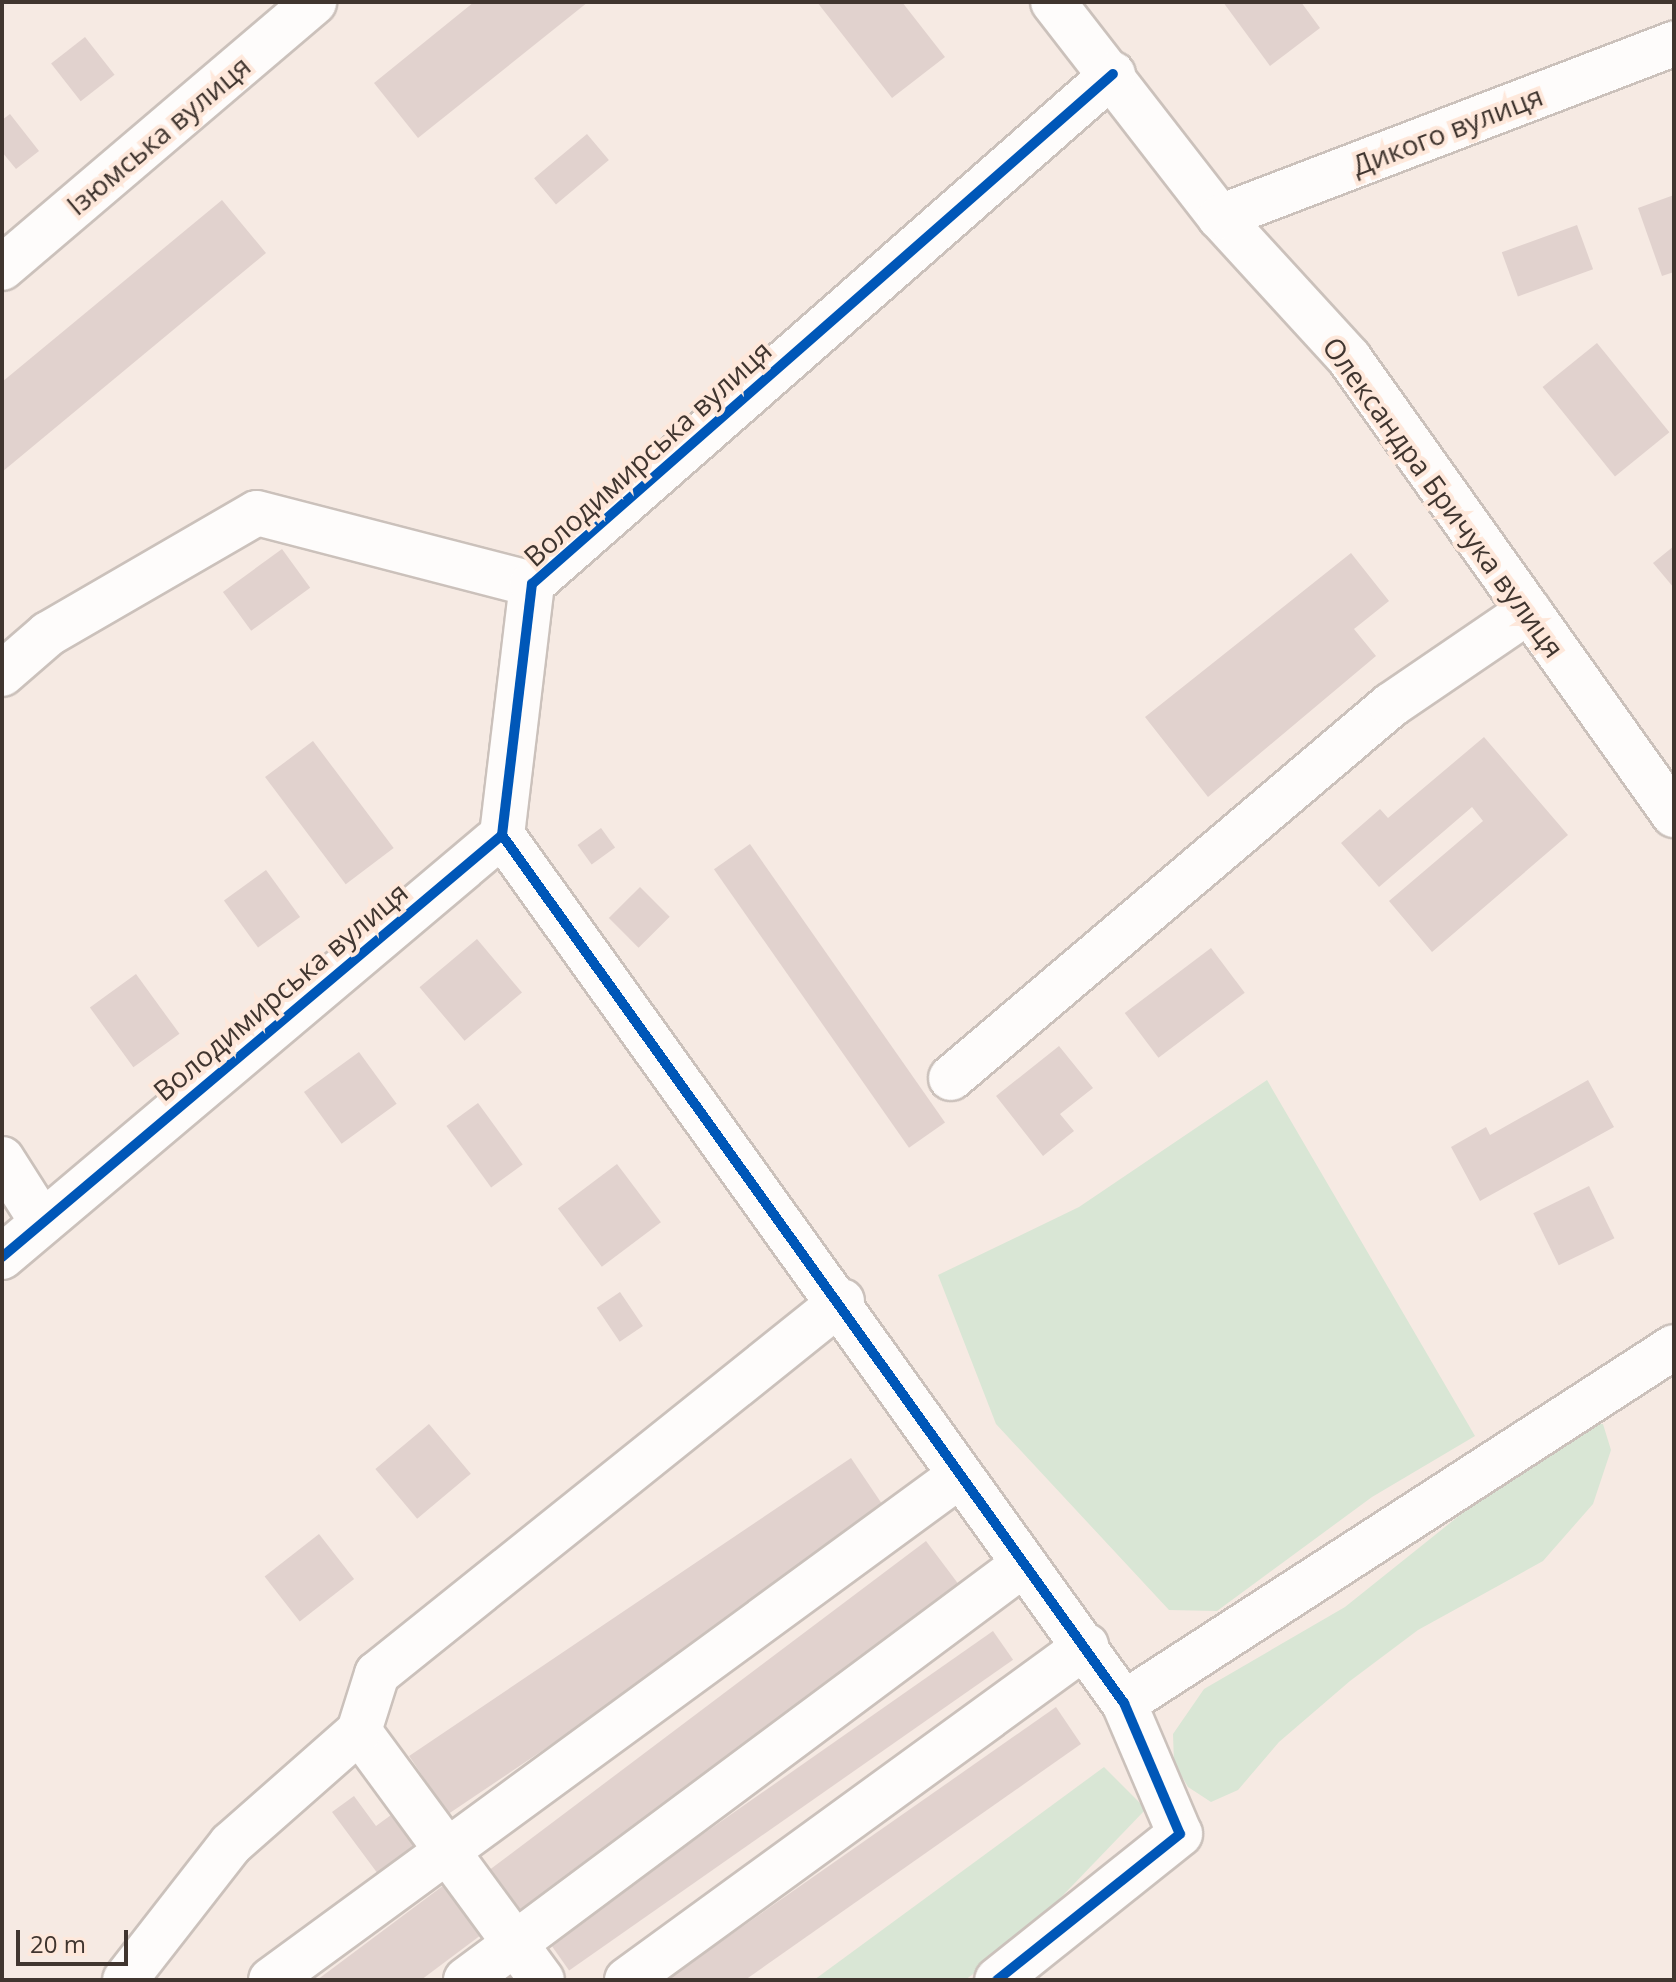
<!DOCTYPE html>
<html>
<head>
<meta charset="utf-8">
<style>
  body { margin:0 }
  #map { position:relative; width:1676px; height:1982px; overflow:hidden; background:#f6eae3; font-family:"Open Sans",sans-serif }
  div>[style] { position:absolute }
  .green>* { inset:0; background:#d9e6d5 }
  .building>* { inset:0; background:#e1d2ce; transform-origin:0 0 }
  .roads { filter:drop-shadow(2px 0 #cbc1bb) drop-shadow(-2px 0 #cbc1bb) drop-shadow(0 2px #cbc1bb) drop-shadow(0 -2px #cbc1bb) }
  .minor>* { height:44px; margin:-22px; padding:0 22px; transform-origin:22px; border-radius:22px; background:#fefcfb }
  .cycleway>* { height:10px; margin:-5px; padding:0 5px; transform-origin:5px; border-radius:5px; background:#0057b8 }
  span { translate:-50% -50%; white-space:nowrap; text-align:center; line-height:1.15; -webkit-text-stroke:8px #fee8db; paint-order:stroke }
  .street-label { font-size:28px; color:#40352f }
  .frame { position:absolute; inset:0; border:4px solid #40352f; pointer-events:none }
  .scale { position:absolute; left:16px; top:1930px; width:112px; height:36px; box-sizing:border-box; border:4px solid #40352f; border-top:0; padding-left:10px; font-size:24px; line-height:28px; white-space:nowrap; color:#40352f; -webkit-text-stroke:6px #fee8db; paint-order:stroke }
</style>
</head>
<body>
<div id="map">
  <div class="green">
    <i style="clip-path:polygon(1267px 1080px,1475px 1436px,1372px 1497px,1217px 1611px,1169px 1610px,996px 1424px,938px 1275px,1079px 1207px)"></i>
    <i style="clip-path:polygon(1575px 1423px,1603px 1424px,1611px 1450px,1593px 1504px,1543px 1561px,1418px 1630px,1350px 1681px,1279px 1742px,1238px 1790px,1211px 1802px,1188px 1787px,1174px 1763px,1173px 1734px,1204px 1689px,1345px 1607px)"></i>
    <i style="clip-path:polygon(1104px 1767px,1146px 1809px,1020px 1940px,965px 1980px,814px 1980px)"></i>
  </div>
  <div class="building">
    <i style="clip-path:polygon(474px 2px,588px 2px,418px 138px,374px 83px)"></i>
    <i style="clip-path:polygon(817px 2px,902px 2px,945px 57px,892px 98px)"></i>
    <i style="clip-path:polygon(1223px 2px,1301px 2px,1320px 28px,1270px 66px)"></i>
    <i style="left:85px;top:37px;width:48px;height:43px;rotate:52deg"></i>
    <i style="clip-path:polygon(10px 114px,39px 151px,16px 169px,2px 152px,2px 120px)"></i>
    <i style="left:587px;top:134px;width:34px;height:69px;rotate:50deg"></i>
    <i style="clip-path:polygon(1674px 195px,1674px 272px,1662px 276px,1638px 208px)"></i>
    <i style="clip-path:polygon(222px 200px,266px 253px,2px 472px,2px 382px)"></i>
    <i style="left:1577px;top:225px;width:47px;height:80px;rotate:70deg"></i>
    <i style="left:1597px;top:343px;width:115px;height:70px;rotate:51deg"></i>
    <i style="clip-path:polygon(1674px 546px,1674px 588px,1653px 563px)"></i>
    <i style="left:282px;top:549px;width:48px;height:73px;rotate:54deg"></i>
    <i style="clip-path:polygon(1351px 553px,1389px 601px,1354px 629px,1376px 656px,1208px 797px,1145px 717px)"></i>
    <i style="clip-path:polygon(1484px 737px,1568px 835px,1432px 952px,1389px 901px,1483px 821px,1472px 807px,1379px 887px,1341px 843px,1380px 809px,1388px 818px)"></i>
    <i style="left:313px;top:741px;width:134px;height:60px;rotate:53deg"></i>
    <i style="left:601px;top:828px;width:24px;height:29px;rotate:54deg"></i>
    <i style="left:750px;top:844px;width:340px;height:44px;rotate:55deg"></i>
    <i style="left:266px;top:870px;width:58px;height:52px;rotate:54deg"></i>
    <i style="left:640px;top:887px;width:42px;height:44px;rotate:45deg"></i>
    <i style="left:477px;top:939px;width:70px;height:75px;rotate:50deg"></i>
    <i style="left:1211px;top:948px;width:56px;height:108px;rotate:53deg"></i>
    <i style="left:136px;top:974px;width:74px;height:57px;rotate:54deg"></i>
    <i style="clip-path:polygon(1059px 1046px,1093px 1088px,1060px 1114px,1074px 1131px,1043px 1156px,996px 1096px)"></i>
    <i style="left:359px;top:1052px;width:64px;height:68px;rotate:54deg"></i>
    <i style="clip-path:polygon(1588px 1080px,1614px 1127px,1480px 1201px,1451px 1147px,1486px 1127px,1490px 1135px)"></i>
    <i style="left:478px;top:1103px;width:76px;height:39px;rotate:54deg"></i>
    <i style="left:617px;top:1164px;width:73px;height:74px;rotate:53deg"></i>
    <i style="left:1589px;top:1186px;width:58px;height:62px;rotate:64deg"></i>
    <i style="left:620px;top:1292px;width:41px;height:28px;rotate:56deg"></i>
    <i style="left:429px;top:1424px;width:65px;height:70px;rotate:50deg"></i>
    <i style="left:851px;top:1458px;width:70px;height:533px;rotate:56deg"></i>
    <i style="left:319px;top:1534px;width:57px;height:69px;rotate:52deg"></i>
    <i style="left:926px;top:1541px;width:67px;height:546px;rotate:53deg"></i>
    <i style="left:993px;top:1631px;width:35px;height:542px;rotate:55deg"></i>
    <i style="clip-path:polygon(1056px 1707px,1081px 1744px,745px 1980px,666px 1980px)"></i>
    <i style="clip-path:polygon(354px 1796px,376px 1826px,391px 1815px,415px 1847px,378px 1874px,332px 1812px)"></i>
    <i style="clip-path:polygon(444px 1885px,481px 1935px,421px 1980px,317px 1980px)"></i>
  </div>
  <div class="roads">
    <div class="minor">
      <i style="left:1053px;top:2px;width:272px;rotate:52.2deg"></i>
      <i style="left:1220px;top:217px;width:191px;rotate:47.5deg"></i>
      <i style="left:1349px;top:358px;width:561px;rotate:54.58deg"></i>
      <i style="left:1220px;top:217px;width:486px;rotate:-20.9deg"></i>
      <i style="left:2px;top:268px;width:410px;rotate:-40.4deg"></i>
      <i style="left:2px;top:674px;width:61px;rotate:-41deg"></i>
      <i style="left:48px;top:634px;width:241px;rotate:-30.1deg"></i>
      <i style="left:257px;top:513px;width:284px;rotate:14.5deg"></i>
      <i style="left:502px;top:835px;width:1068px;rotate:54.38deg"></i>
      <i style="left:1124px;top:1703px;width:142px;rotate:66.9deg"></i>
      <i style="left:1180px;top:1834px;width:234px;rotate:141.4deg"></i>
      <i style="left:951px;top:1078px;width:577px;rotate:-40.29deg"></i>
      <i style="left:1391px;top:705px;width:167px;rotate:-34.3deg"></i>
      <i style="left:2px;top:1159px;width:75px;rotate:57.6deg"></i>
      <i style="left:2px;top:1257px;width:654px;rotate:-40.16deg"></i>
      <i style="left:502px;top:835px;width:253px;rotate:-83.2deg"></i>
      <i style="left:532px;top:584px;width:773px;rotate:-41.28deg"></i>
      <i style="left:1124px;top:1703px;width:655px;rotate:-32.91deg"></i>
      <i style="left:359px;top:1731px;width:309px;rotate:53.7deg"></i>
      <i style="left:125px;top:1980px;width:172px;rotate:-52.1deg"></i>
      <i style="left:231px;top:1844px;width:171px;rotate:-41.4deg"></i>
      <i style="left:359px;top:1731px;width:60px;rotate:-72.5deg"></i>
      <i style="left:377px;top:1674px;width:596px;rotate:-38.73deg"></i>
      <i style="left:271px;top:1980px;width:853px;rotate:-36.22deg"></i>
      <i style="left:466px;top:1980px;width:696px;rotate:-36.71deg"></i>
      <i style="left:627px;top:1980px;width:568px;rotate:-36.04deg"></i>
    </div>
  </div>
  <div class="cycleway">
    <i style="left:502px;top:835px;width:1068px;rotate:54.38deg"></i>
    <i style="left:1124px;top:1703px;width:142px;rotate:66.9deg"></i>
    <i style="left:1180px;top:1834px;width:234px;rotate:141.4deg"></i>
    <i style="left:2px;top:1257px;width:654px;rotate:-40.16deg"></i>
    <i style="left:502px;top:835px;width:253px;rotate:-83.2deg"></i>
    <i style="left:532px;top:584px;width:773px;rotate:-41.28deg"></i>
  </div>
  <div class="street-label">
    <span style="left:1447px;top:130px;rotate:-21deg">Дикого вулиця</span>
    <span style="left:158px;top:135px;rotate:-40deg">Ізюмська вулиця</span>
    <span style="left:647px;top:453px;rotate:-42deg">Володимирська вулиця</span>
    <span style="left:1444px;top:497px;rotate:54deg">Олександра Бричука вулиця</span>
    <span style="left:280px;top:991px;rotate:-40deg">Володимирська вулиця</span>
  </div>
  <div class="frame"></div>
  <div class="scale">20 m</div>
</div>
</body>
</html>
